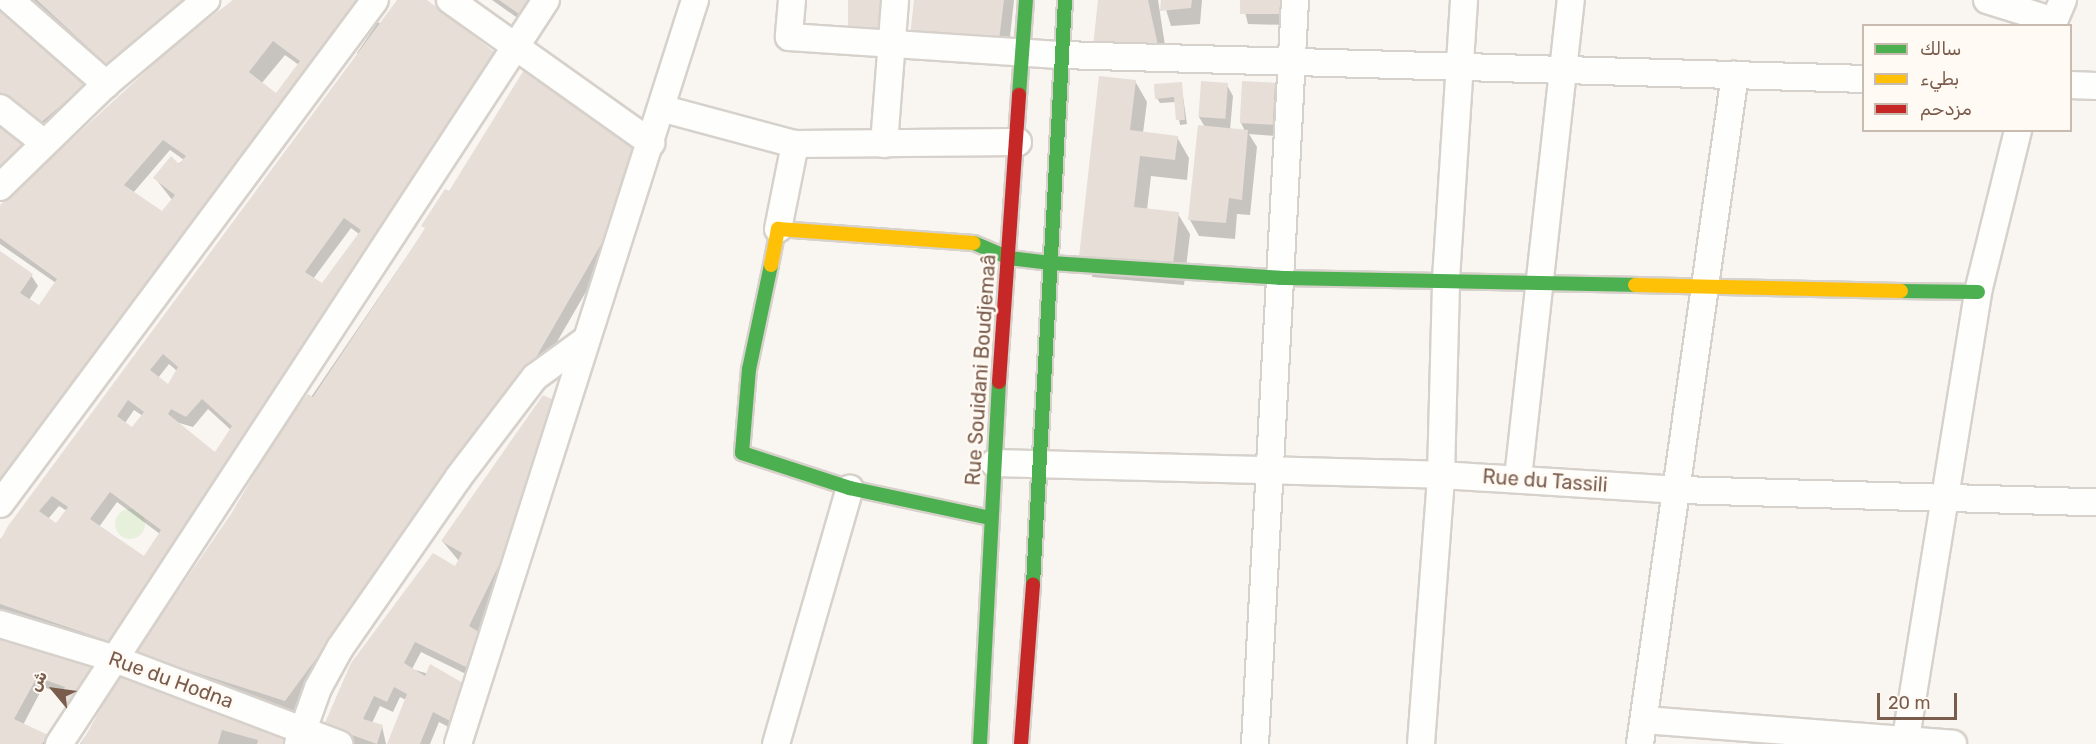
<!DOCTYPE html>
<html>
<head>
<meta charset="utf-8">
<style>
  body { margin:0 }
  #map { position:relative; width:2096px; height:744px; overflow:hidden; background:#f9f5f0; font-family:Rubik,Cairo,sans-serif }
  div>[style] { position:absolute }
  .green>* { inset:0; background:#e7f0db }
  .round { border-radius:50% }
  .shadow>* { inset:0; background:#0003 }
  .building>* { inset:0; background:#e6ded7; transform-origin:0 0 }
  .roads { filter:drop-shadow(2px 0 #d7d1cb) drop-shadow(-2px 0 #d7d1cb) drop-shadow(0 2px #d7d1cb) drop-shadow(0 -2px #d7d1cb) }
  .street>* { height:26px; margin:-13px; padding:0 13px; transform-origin:13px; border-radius:13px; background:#fefefd }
  .fast>* { height:14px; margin:-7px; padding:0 7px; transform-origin:7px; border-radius:7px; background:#4caf50 }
  .slow>* { height:14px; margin:-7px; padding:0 7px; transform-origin:7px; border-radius:7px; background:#ffc107 }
  .jam>* { height:14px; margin:-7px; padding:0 7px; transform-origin:7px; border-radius:7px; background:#c62828 }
  span { translate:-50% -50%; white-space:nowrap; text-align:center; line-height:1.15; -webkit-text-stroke:5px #fffaf3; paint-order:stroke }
  .street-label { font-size:20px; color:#7a5c4d }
  .legend { position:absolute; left:1862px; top:24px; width:210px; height:108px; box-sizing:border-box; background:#fffaf3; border:2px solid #cabbb1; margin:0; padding:8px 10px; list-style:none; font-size:18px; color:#7a5c4d }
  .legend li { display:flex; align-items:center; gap:12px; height:30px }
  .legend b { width:30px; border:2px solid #cabbb1 }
  .north { position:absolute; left:24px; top:660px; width:60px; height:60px; -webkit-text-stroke:4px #fffaf3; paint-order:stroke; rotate:299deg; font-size:16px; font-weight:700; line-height:24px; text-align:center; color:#7a5c4d }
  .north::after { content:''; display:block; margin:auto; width:21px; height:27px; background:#7a5c4d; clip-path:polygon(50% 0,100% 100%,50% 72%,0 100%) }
  .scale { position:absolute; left:1877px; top:693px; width:80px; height:27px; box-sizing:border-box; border:3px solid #7a5c4d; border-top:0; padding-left:8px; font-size:18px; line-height:21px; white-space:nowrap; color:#7a5c4d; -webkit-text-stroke:4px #fffaf3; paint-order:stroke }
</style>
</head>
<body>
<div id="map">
  <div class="green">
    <i class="round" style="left:115px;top:509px;width:30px;height:30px"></i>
  </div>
  <div class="shadow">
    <i style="clip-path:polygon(33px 0,210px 0,116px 77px)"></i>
    <i style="clip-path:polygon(evenodd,235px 0,379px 0,0 509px,0 253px,31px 275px,38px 286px,29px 300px,39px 307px,56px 283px,0 244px,0 207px,180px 42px,235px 0,285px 55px,299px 65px,276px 95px,261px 84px,285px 55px,235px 0,170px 150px,184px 160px,155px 178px,173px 201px,162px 213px,133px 193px,170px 150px)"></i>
    <i style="clip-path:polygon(evenodd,399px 0,424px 0,496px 55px,117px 652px,0 612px,0 540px,360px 58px,357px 53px,378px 22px,386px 28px,399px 0,351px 228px,359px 234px,323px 285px,313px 279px,351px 228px,399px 0,169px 364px,177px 371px,169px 386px,158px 378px,169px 364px,399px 0,208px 409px,231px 430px,215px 454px,176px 422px,193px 427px,208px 409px,399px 0,134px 410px,143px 416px,133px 429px,125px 423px,134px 410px,399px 0,117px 502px,160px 534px,144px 558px,99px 527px,117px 502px,399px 0,59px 506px,67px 511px,57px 525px,48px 519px,59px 506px)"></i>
    <i style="clip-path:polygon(492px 0,544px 0,529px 26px)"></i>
    <i style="clip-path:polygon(916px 0,1014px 0,1008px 55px)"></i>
    <i style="clip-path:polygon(1098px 0,1158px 0,1168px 65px)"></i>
    <i style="clip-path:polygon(1163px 0,1202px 0,1200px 24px,1171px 26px)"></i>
    <i style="clip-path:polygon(1242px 0,1287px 0,1286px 25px,1248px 24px)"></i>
    <i style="clip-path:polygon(0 2px,93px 94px,46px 134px,0 96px)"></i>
    <i style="clip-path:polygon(1135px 81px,1147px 102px,1143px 133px,1177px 137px,1189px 158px,1187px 180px,1151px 176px,1147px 210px,1178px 214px,1190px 234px,1184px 285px,1092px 277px)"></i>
    <i style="clip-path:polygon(1181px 83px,1187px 124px,1180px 125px,1176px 102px,1160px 103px,1157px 98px)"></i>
    <i style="clip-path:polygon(1274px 84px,1280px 95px,1277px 136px,1249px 134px,1257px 147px,1250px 215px,1237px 214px,1235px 239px,1199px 236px,1190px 220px,1205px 127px,1199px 117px,1227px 85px,1233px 96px,1230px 130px,1245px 131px,1241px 123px)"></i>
    <i style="clip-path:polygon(0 119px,37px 154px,0 195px)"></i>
    <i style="clip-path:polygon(450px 193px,620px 233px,532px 385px,294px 717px,143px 664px,137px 653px)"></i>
    <i style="clip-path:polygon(557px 403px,493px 601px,478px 632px,485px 644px,472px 677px,421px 652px,412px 669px,462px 684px,468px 696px,458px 732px,439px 722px,430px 744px,389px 744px,406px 700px,400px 697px,393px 712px,380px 706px,372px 723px,382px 726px,386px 744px,354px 744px,332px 736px,461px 573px,459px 561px,443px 542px)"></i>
    <i style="clip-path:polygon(0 634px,93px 665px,99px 676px,67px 709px,63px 694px,43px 687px,23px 725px,51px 744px,0 744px)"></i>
    <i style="clip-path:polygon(107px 706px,298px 744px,80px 744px)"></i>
  </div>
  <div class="building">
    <i style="clip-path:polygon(0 0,88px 83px,39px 124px,0 92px)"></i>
    <i style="clip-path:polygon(37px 0,190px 0,109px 67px)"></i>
    <i style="clip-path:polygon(evenodd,233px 0,364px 0,0 489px,0 251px,33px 274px,20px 293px,39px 305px,57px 279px,0 238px,0 205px,179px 41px,233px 0,273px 41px,300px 61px,276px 93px,249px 72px,273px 41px,233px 0,163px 140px,186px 156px,179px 164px,171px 156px,153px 178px,175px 195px,162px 211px,124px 185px,163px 140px)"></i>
    <i style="clip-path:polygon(evenodd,397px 0,427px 0,497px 54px,179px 542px,111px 642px,0 604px,0 541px,8px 526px,397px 0,344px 218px,361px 230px,322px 283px,305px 272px,344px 218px,397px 0,163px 354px,178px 367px,168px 384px,150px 370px,163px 354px,397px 0,202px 399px,232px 426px,215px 452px,168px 414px,171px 409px,186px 417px,202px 399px,397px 0,128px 400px,144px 412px,132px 427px,117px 416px,128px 400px,397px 0,110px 492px,161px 530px,144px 556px,90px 519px,110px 492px,397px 0,52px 496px,68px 507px,56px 523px,39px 511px,52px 496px)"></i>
    <i style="clip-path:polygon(499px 0,530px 0,522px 16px)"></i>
    <i style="left:848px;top:0;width:38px;height:32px"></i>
    <i style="clip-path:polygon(914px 0,1004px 0,999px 40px,910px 37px)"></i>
    <i style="clip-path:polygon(1098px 0,1148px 0,1159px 50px,1093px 47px)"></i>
    <i style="clip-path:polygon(1161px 0,1192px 0,1191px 8px,1160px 11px)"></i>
    <i style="left:1240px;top:0;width:41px;height:14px"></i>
    <i style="clip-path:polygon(527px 65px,641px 149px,614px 222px,527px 373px,285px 701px,135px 653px,231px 514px,282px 427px,308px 394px,313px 397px,411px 250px,425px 228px,421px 226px,445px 189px,449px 191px)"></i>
    <i style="clip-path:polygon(1099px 76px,1136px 80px,1130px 130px,1178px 136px,1175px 160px,1140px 156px,1134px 207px,1179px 212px,1173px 265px,1079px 257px)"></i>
    <i style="left:1201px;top:81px;width:27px;height:36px;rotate:4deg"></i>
    <i style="left:1242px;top:81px;width:33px;height:42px;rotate:3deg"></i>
    <i style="clip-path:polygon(1182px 82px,1185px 120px,1176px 120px,1174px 97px,1155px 99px,1154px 84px)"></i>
    <i style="clip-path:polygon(0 117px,29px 137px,0 169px)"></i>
    <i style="clip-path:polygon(1198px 125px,1248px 130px,1242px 200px,1229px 198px,1226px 223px,1188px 220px)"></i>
    <i style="clip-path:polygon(543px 395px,558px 402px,502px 559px,469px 626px,479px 632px,466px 667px,415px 642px,404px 663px,425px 676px,430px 664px,463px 683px,452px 722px,433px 712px,420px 744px,387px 744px,407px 694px,394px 687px,387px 702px,374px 696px,363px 719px,383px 725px,377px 744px,324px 725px,351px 663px,433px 553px,455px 566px,462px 553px,441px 541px)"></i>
    <i style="clip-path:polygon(0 631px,94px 664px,71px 704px,59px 698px,65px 687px,37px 677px,14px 719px,48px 735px,42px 744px,0 744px)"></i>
    <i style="clip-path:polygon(122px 671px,293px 732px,291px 744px,257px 744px,258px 740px,222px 730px,218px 744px,81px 744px)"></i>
  </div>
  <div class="roads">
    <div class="street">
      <i style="left:10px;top:0;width:128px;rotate:41.2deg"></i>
      <i style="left:450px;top:0;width:247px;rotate:35.4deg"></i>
      <i style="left:792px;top:0;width:37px;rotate:95deg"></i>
      <i style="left:789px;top:37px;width:274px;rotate:3.8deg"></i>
      <i style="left:1062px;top:55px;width:802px;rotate:1.71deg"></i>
      <i style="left:1987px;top:0;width:70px;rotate:17.4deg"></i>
      <i style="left:2052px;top:26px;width:28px;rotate:-67deg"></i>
      <i style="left:2070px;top:85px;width:26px;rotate:2deg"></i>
      <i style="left:0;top:108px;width:55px;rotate:38.3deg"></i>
      <i style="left:664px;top:109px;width:136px;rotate:15deg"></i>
      <i style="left:795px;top:144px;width:223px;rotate:-0.5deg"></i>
      <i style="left:884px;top:144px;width:144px;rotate:-85.6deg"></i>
      <i style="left:0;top:187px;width:148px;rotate:-44.2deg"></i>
      <i style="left:106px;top:84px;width:131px;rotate:-40deg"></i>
      <i style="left:778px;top:229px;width:87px;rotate:-78.7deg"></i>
      <i style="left:994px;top:463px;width:447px;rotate:1.5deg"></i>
      <i style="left:1441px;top:475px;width:239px;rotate:3.6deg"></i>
      <i style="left:1680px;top:490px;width:416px;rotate:1.7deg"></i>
      <i style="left:1518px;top:478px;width:481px;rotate:-83.7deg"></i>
      <i style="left:0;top:504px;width:628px;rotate:-53.35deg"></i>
      <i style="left:0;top:624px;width:120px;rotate:16.9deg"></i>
      <i style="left:115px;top:659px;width:240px;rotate:20.8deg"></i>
      <i style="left:1644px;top:720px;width:310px;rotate:4.4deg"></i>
      <i style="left:59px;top:744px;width:889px;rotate:-56.79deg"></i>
      <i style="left:298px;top:744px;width:59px;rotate:-70.3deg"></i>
      <i style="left:318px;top:688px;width:46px;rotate:-61.2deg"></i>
      <i style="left:340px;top:648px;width:207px;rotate:-55.2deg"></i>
      <i style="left:458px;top:478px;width:127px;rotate:-52.7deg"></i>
      <i style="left:535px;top:377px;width:59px;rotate:-36.1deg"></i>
      <i style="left:458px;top:744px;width:781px;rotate:-72.33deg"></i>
      <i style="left:776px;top:744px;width:266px;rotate:-73.9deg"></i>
      <i style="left:1255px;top:744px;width:745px;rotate:-86.92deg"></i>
      <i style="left:1421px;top:744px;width:270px;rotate:-85.7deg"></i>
      <i style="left:1441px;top:475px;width:196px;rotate:-88.5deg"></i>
      <i style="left:1446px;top:279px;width:280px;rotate:-86.3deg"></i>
      <i style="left:1640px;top:744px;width:676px;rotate:-81.92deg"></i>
      <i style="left:1905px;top:744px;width:458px;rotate:-80.8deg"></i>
      <i style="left:1978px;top:292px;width:167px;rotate:-76.1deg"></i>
    </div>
    <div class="fast">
      <i style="left:1019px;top:95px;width:95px;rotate:-85.8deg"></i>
      <i style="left:974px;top:243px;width:38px;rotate:23deg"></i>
      <i style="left:1009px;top:258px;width:42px;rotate:6.8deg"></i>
      <i style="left:1051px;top:263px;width:229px;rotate:3.7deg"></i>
      <i style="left:1280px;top:278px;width:355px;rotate:1.1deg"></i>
      <i style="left:771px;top:265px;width:106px;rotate:101.9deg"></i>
      <i style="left:749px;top:369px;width:84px;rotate:94.8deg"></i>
      <i style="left:742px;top:453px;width:114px;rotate:18deg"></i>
      <i style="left:850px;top:488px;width:143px;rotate:12.1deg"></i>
      <i style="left:1901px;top:291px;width:77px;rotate:0.7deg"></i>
      <i style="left:1033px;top:584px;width:585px;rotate:-86.86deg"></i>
      <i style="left:980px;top:744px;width:362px;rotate:-87deg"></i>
    </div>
    <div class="slow">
      <i style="left:771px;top:265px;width:37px;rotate:-79deg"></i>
      <i style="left:778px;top:229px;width:196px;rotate:4.1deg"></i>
      <i style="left:1635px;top:285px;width:266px;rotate:1.3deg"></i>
    </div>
    <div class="jam">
      <i style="left:999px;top:382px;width:288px;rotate:-86deg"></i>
      <i style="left:1021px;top:744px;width:160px;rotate:-85.7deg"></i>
    </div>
  </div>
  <div class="street-label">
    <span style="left:981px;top:370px;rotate:-86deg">Rue Souidani Boudjemaâ</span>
    <span style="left:1545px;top:481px;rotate:4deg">Rue du Tassili</span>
    <span style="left:171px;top:680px;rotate:20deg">Rue du Hodna</span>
  </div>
  <ul class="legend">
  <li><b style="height:8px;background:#4caf50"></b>سالك</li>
  <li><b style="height:8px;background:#ffc107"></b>بطيء</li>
  <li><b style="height:8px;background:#c62828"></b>مزدحم</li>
  </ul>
  <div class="north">ش</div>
  <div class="scale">20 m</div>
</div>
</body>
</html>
